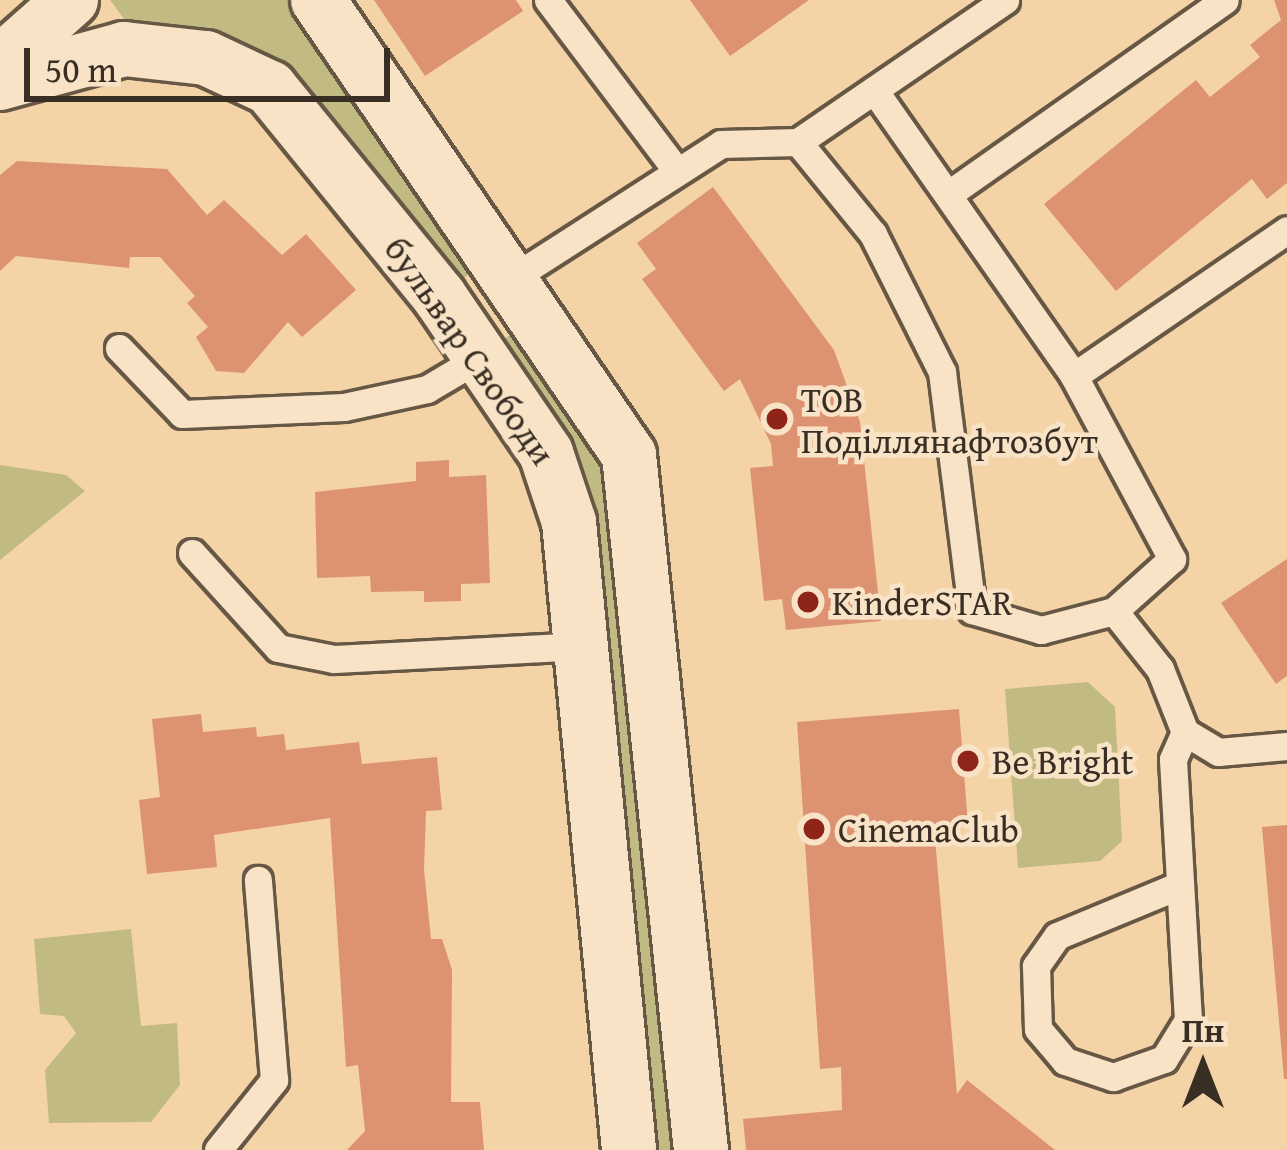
<!DOCTYPE html>
<html>
<head>
<meta charset="utf-8">
<style>
  body { margin:0 }
  #map { position:relative; width:1287px; height:1150px; overflow:hidden; background:#f4d4a7; font-family:"Gentium Book Plus",serif }
  div>[style] { position:absolute }
  .green>* { inset:0; background:#c1bb83 }
  .building>* { inset:0; background:#dd9272 }
  .roads { filter:drop-shadow(3px 0 #675845) drop-shadow(-3px 0 #675845) drop-shadow(0 3px #675845) drop-shadow(0 -3px #675845) }
  .lane>* { height:27px; margin:-13.5px; padding:0 13.5px; transform-origin:13.5px; border-radius:13.5px; background:#f8e3c6 }
  .street>* { height:54px; margin:-27px; padding:0 27px; transform-origin:27px; border-radius:27px; background:#f8e3c6 }
  .dots>* { width:33px; height:33px; translate:-50% -50%; box-sizing:border-box; border:6px solid #f8e3c6; border-radius:50% }
  span { translate:-50% -50%; white-space:nowrap; text-align:center; line-height:1.15; -webkit-text-stroke:9px #f8e3c6; paint-order:stroke }
  .street-label { font-size:36px; color:#382e24 }
  .poi-label { font-size:36px; color:#382e24 }
  .left { translate:0 -50%; text-align:left }
  .north { position:absolute; left:1143px; top:1006px; width:120px; height:120px; -webkit-text-stroke:9px #f8e3c6; paint-order:stroke; rotate:0deg; font-size:33px; font-weight:700; line-height:48px; text-align:center; color:#382e24 }
  .north::after { content:''; display:block; margin:auto; width:42px; height:54px; background:#382e24; clip-path:polygon(50% 0,100% 100%,50% 72%,0 100%) }
  .scale { position:absolute; left:24px; top:48px; width:366px; height:54px; box-sizing:border-box; border:6px solid #382e24; border-top:0; padding-left:15px; font-size:36px; line-height:42px; white-space:nowrap; color:#382e24; -webkit-text-stroke:9px #f8e3c6; paint-order:stroke }
</style>
</head>
<body>
<div id="map">
  <div class="green">
    <i style="clip-path:polygon(110px 0,318px 0,495px 256px,439px 296px,312px 129px,136px 35px)"></i>
    <i style="clip-path:polygon(537px 314px,606px 410px,701px 1150px,629px 1150px,568px 509px,481px 357px)"></i>
    <i style="clip-path:polygon(0 465px,66px 475px,85px 491px,0 560px)"></i>
    <i style="clip-path:polygon(1088px 682px,1115px 707px,1122px 841px,1100px 861px,1018px 868px,1005px 689px)"></i>
    <i style="clip-path:polygon(131px 929px,141px 1026px,177px 1023px,180px 1085px,151px 1122px,49px 1123px,45px 1070px,76px 1033px,64px 1016px,40px 1014px,34px 939px)"></i>
  </div>
  <div class="building">
    <i style="clip-path:polygon(374px 0,516px 0,523px 11px,425px 76px)"></i>
    <i style="clip-path:polygon(690px 0,809px 0,730px 56px)"></i>
    <i style="clip-path:polygon(1274px 0,1287px 0,1287px 183px,1267px 199px,1252px 179px,1116px 291px,1044px 204px,1196px 80px,1210px 97px,1260px 57px,1250px 45px,1281px 20px)"></i>
    <i style="clip-path:polygon(17px 161px,167px 169px,207px 215px,224px 200px,282px 255px,306px 234px,356px 290px,302px 337px,288px 322px,244px 373px,216px 371px,196px 337px,208px 327px,187px 303px,195px 296px,160px 257px,130px 257px,129px 268px,16px 256px,0 271px,0 175px)"></i>
    <i style="clip-path:polygon(713px 187px,834px 350px,860px 422px,881px 621px,786px 630px,782px 599px,764px 601px,750px 468px,773px 466px,771px 444px,740px 379px,724px 391px,642px 279px,656px 269px,637px 243px)"></i>
    <i style="clip-path:polygon(449px 460px,449px 477px,486px 475px,490px 583px,461px 584px,461px 601px,424px 602px,424px 591px,371px 592px,370px 576px,317px 578px,315px 492px,416px 481px,416px 462px)"></i>
    <i style="clip-path:polygon(1287px 559px,1287px 676px,1276px 684px,1221px 603px)"></i>
    <i style="clip-path:polygon(959px 709px,968px 824px,934px 827px,957px 1094px,967px 1080px,1055px 1150px,746px 1150px,743px 1119px,842px 1110px,841px 1067px,820px 1069px,797px 722px)"></i>
    <i style="clip-path:polygon(201px 714px,203px 732px,256px 727px,257px 737px,284px 734px,286px 750px,359px 742px,362px 764px,437px 757px,442px 810px,426px 811px,424px 870px,431px 939px,442px 939px,452px 970px,451px 1102px,480px 1102px,484px 1150px,347px 1150px,365px 1131px,358px 1065px,346px 1067px,330px 818px,214px 835px,217px 867px,147px 874px,139px 800px,160px 797px,152px 719px)"></i>
    <i style="clip-path:polygon(1287px 825px,1287px 1079px,1284px 1079px,1262px 827px)"></i>
  </div>
  <div class="roads">
    <div class="lane">
      <i style="left:548px;top:0;width:214px;rotate:53deg"></i>
      <i style="left:874px;top:90px;width:349px;rotate:55deg"></i>
      <i style="left:798px;top:142px;width:251px;rotate:-34.4deg"></i>
      <i style="left:953px;top:191px;width:332px;rotate:-35.1deg"></i>
      <i style="left:511px;top:279px;width:250px;rotate:-32.7deg"></i>
      <i style="left:721px;top:144px;width:77px;rotate:-1.5deg"></i>
      <i style="left:798px;top:142px;width:119px;rotate:50.8deg"></i>
      <i style="left:873px;top:234px;width:154px;rotate:63.4deg"></i>
      <i style="left:942px;top:372px;width:240px;rotate:82.8deg"></i>
      <i style="left:972px;top:610px;width:72px;rotate:16.2deg"></i>
      <i style="left:1041px;top:630px;width:75px;rotate:-14.6deg"></i>
      <i style="left:1114px;top:611px;width:74px;rotate:51.6deg"></i>
      <i style="left:1160px;top:669px;width:68px;rotate:68.4deg"></i>
      <i style="left:1185px;top:732px;width:39px;rotate:31deg"></i>
      <i style="left:1218px;top:752px;width:69px;rotate:-5deg"></i>
      <i style="left:119px;top:348px;width:91px;rotate:46.3deg"></i>
      <i style="left:182px;top:414px;width:162px;rotate:-2.5deg"></i>
      <i style="left:344px;top:407px;width:85px;rotate:-12.2deg"></i>
      <i style="left:427px;top:389px;width:63px;rotate:-30.7deg"></i>
      <i style="left:192px;top:553px;width:128px;rotate:47.8deg"></i>
      <i style="left:278px;top:648px;width:57px;rotate:11.1deg"></i>
      <i style="left:334px;top:659px;width:249px;rotate:-3deg"></i>
      <i style="left:1114px;top:611px;width:78px;rotate:-41.9deg"></i>
      <i style="left:1172px;top:559px;width:208px;rotate:-118.2deg"></i>
      <i style="left:1074px;top:376px;width:258px;rotate:-34.4deg"></i>
      <i style="left:1180px;top:885px;width:133px;rotate:157.5deg"></i>
      <i style="left:1057px;top:936px;width:37px;rotate:125deg"></i>
      <i style="left:1036px;top:966px;width:63px;rotate:88.2deg"></i>
      <i style="left:1038px;top:1029px;width:42px;rotate:49.8deg"></i>
      <i style="left:1065px;top:1061px;width:51px;rotate:18.4deg"></i>
      <i style="left:1113px;top:1077px;width:54px;rotate:-19.4deg"></i>
      <i style="left:1164px;top:1059px;width:46px;rotate:-58.4deg"></i>
      <i style="left:1188px;top:1020px;width:261px;rotate:-93.3deg"></i>
      <i style="left:1173px;top:759px;width:30px;rotate:-66deg"></i>
      <i style="left:218px;top:1150px;width:90px;rotate:-51.3deg"></i>
      <i style="left:274px;top:1080px;width:201px;rotate:-94.6deg"></i>
    </div>
    <div class="street">
      <i style="left:318px;top:0;width:551px;rotate:55.65deg"></i>
      <i style="left:629px;top:455px;width:699px;rotate:84.09deg"></i>
      <i style="left:0;top:63px;width:95px;rotate:-41.6deg"></i>
      <i style="left:0;top:83px;width:129px;rotate:-15.3deg"></i>
      <i style="left:124px;top:49px;width:82px;rotate:6.3deg"></i>
      <i style="left:206px;top:58px;width:71px;rotate:25.1deg"></i>
      <i style="left:270px;top:88px;width:268px;rotate:50.9deg"></i>
      <i style="left:439px;top:296px;width:190px;rotate:55.7deg"></i>
      <i style="left:546px;top:453px;width:73px;rotate:71.6deg"></i>
      <i style="left:569px;top:522px;width:631px;rotate:84.54deg"></i>
    </div>
  </div>
  <div class="dots">
    <i style="left:777px;top:419px;background:#8f2418"></i>
    <i style="left:808px;top:602px;background:#8f2418"></i>
    <i style="left:968px;top:761px;background:#8f2418"></i>
    <i style="left:814px;top:829px;background:#8f2418"></i>
  </div>
  <div class="street-label">
    <span style="left:471px;top:350px;rotate:55deg">бульвар Свободи</span>
  </div>
  <div class="poi-label">
    <span class="left" style="left:801px;top:419px">ТОВ<br>Поділлянафтозбут</span>
    <span class="left" style="left:832px;top:602px">KinderSTAR</span>
    <span class="left" style="left:992px;top:761px">Be Bright</span>
    <span class="left" style="left:838px;top:829px">CinemaClub</span>
  </div>
  <div class="north">Пн</div>
  <div class="scale">50 m</div>
</div>
</body>
</html>
